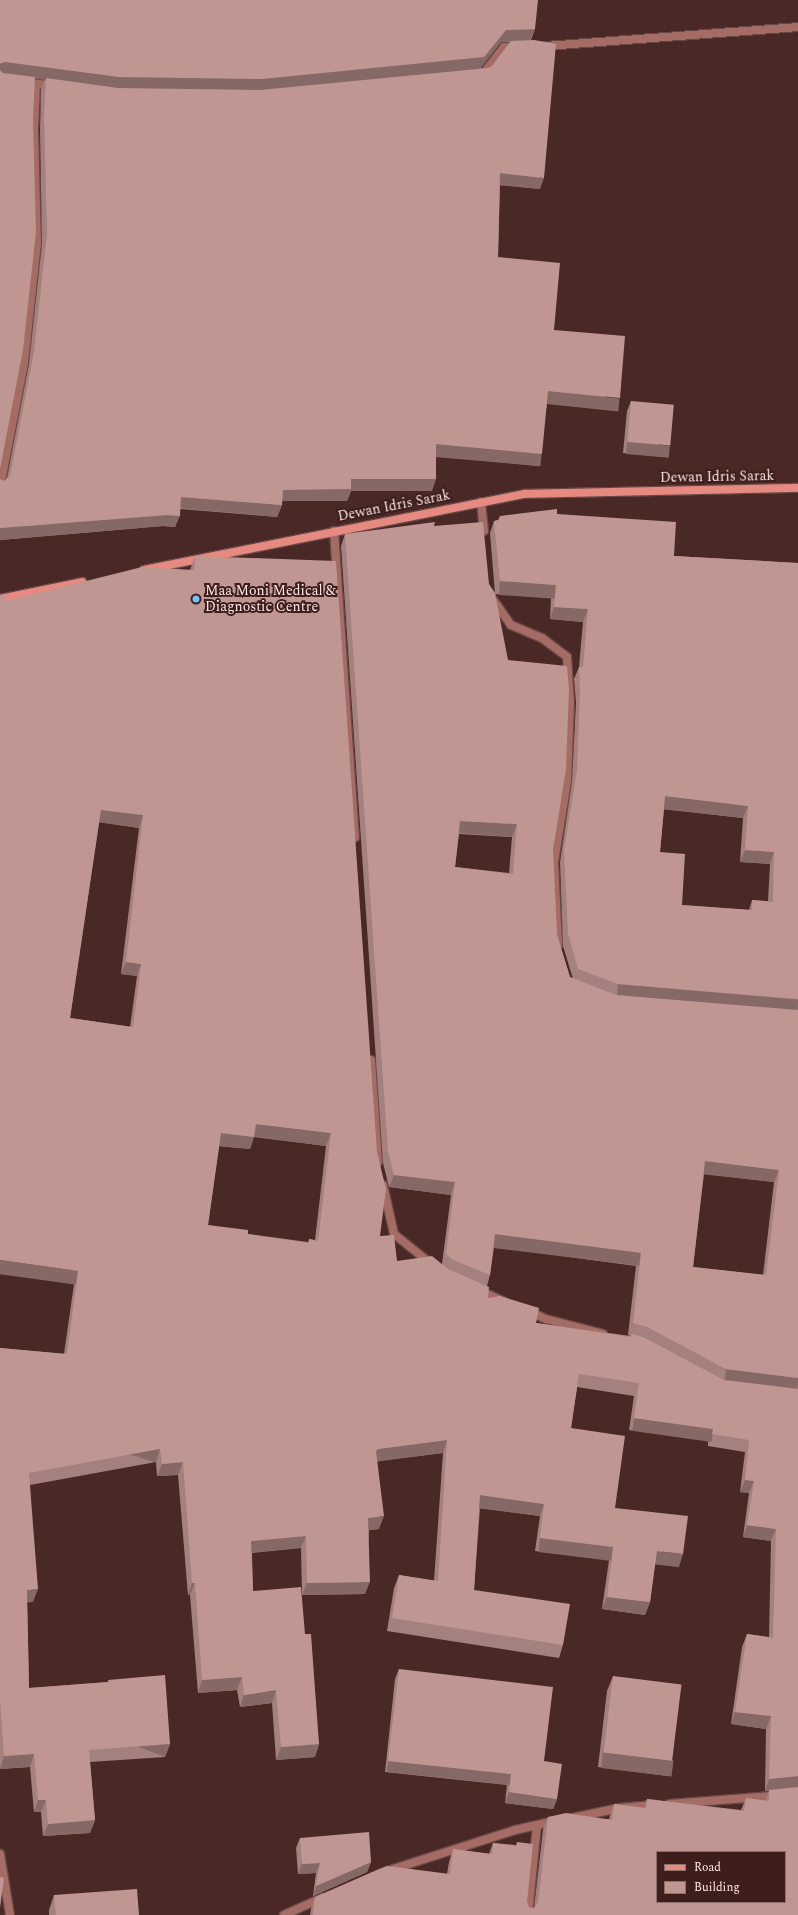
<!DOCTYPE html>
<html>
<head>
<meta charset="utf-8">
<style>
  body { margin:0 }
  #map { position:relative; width:798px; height:1915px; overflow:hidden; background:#492826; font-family:Spectral,serif }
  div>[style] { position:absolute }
  .roads { filter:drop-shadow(1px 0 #664745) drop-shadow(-1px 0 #664745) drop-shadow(0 1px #664745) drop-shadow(0 -1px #664745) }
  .minor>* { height:8px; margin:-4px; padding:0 4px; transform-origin:4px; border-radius:4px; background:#a56b65 }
  .secondary>* { height:8px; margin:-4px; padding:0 4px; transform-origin:4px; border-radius:4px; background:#e58981 }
  .wall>* { inset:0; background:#a4817e }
  .shaded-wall>* { inset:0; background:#866966; transform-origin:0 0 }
  .building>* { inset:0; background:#bf9692; transform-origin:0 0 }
  .dots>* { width:11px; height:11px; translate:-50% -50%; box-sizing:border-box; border:2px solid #3e1e1c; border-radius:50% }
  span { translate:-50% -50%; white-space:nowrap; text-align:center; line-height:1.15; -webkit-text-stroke:4px #3e1e1c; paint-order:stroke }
  .street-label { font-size:14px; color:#ffe9e6 }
  .poi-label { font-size:14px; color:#ffe9e6 }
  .left { translate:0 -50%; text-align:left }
  .legend { position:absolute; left:656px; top:1851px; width:130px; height:52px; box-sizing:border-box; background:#3e1e1c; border:1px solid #8b6f6d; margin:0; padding:5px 7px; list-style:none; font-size:12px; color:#ffe9e6 }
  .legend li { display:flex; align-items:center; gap:8px; height:20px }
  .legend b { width:20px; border:1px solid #8b6f6d }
</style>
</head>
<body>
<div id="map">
  <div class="roads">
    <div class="minor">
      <i style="left:546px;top:46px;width:253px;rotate:-4.3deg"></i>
      <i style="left:481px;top:74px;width:2px"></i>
      <i style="left:483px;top:74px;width:34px;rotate:-52deg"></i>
      <i style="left:504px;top:47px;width:12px"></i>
      <i style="left:25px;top:82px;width:28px;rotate:8deg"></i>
      <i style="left:0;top:487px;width:126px;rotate:-79deg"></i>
      <i style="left:24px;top:363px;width:120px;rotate:-83.8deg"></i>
      <i style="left:37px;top:244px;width:114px;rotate:-91.5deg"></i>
      <i style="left:34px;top:130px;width:46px;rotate:-87.5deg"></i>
      <i style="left:481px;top:502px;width:29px;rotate:84deg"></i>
      <i style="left:334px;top:531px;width:307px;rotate:86.1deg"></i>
      <i style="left:492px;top:598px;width:33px;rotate:55deg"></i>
      <i style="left:511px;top:625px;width:34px;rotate:23deg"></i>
      <i style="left:542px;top:638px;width:31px;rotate:37deg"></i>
      <i style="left:567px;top:657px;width:45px;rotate:86.2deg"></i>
      <i style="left:570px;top:702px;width:80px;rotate:92.1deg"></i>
      <i style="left:567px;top:782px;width:81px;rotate:99.2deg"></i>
      <i style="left:554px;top:862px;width:83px;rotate:87.2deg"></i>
      <i style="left:371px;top:1060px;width:102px;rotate:86.1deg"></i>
      <i style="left:383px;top:1185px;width:50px;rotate:77.3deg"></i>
      <i style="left:394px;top:1234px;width:46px;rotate:38.9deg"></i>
      <i style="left:478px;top:1290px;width:27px;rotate:24deg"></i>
      <i style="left:528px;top:1311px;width:20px;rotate:24deg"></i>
      <i style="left:546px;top:1319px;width:59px;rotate:14.7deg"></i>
      <i style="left:669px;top:1804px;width:129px;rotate:-4.4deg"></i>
      <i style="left:572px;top:1818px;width:48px;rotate:-12deg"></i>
      <i style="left:619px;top:1808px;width:37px;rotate:-5deg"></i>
      <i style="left:0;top:1854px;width:62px;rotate:80.7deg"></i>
      <i style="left:390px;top:1870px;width:131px;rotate:-17.7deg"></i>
      <i style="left:515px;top:1830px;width:41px;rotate:-12.7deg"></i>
      <i style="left:284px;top:1915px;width:42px;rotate:-24.1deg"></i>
      <i style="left:528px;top:1915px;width:90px;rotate:-84.3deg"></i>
    </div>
    <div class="secondary">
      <i style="left:144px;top:570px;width:388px;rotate:-11.3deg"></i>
      <i style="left:524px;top:494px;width:274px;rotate:-1.3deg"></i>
      <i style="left:0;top:599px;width:84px;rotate:-11.7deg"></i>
    </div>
  </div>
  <div class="wall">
    <i style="clip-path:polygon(evenodd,0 0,535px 29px,531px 40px,540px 189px,500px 185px,498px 257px,615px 410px,547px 403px,538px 466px,436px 456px,432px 491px,351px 491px,347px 501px,282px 501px,282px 505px,277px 517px,180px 509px,175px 527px,163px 526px,0 540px,0 478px,0 479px,4px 481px,7px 478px,29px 364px,42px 244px,40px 130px,41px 90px,45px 79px,35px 78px,0 0,501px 42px,510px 42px,492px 66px,488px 68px,480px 68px,501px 42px)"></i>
    <i style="clip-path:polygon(631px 401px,666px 457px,623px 453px,627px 411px)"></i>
    <i style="clip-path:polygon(evenodd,557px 514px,674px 556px,798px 563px,798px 1915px,310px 1915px,311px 1909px,315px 1897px,447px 1874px,449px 1862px,453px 1849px,489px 1854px,493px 1843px,516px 1845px,517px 1842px,527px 1902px,529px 1907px,534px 1908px,543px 1830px,548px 1817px,609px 1819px,614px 1804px,644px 1808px,647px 1799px,741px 1810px,746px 1798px,765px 1801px,769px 1791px,765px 1791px,766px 1729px,731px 1724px,742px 1647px,747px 1634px,769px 1637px,771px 1541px,743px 1537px,749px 1493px,740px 1492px,745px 1452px,708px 1446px,708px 1441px,629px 1430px,634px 1396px,577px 1387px,571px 1428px,615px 1508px,679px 1567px,655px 1564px,650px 1602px,645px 1615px,602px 1609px,609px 1560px,535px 1551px,540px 1516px,480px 1508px,474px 1590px,563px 1645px,559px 1658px,387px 1631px,394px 1588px,399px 1575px,434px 1581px,443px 1453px,377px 1461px,379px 1529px,369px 1530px,365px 1594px,302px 1595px,301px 1548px,252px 1553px,253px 1591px,305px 1634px,319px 1744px,315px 1757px,276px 1760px,272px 1703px,240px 1707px,237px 1690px,198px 1693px,190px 1595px,188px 1595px,178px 1475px,157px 1476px,156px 1462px,30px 1485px,33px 1602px,27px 1602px,29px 1688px,108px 1682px,108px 1680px,170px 1744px,165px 1757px,90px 1762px,95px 1820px,90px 1833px,43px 1836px,41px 1812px,34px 1812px,30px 1767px,0 1769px,0 1348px,64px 1354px,74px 1284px,6px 601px,190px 570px,195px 556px,380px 1236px,397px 1261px,442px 1264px,451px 1195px,389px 1187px,383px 1163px,341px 546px,345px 534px,434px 526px,489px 584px,553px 850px,557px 935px,570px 977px,573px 979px,563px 946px,560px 862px,572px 782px,576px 702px,574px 679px,579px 667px,583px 622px,550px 619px,551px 598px,495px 594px,490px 533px,494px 521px,498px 520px,500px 516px,557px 514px,664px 809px,743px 818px,740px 862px,770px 864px,768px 901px,752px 900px,749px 910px,682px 905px,660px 852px,664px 809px,557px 514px,99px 822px,139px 828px,121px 974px,137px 976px,130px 1027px,70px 1018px,99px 822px,557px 514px,459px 834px,512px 837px,509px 873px,455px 867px,459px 834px,557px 514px,254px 1137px,326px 1146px,315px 1240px,309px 1239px,308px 1242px,248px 1234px,208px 1225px,219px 1146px,250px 1149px,254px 1137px,557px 514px,704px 1174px,774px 1182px,763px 1275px,693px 1267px,704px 1174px,557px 514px,494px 1247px,636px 1266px,628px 1335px,631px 1336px,536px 1323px,488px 1298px,487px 1286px,490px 1275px,494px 1247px)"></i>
    <i style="clip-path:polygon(399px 1669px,544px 1761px,557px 1799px,553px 1809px,505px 1803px,507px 1785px,385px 1772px,395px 1679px)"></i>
    <i style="clip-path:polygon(613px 1676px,673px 1761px,668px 1776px,598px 1767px,607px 1691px)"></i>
    <i style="clip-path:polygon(300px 1838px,371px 1862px,367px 1872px,313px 1896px,316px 1873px,298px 1874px,296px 1848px)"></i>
    <i style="clip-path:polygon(54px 1895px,139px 1915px,49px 1915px,49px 1910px)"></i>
  </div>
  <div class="shaded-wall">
    <i style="clip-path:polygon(535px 29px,530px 41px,501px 42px,480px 69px,258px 90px,114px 89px,0 74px,0 64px,5px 62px,506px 30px)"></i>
    <i style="clip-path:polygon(500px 173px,544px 178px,540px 189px,496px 185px)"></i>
    <i style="left:548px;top:391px;width:72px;height:13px;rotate:6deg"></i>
    <i style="left:627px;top:442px;width:43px;height:12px;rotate:5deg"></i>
    <i style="left:436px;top:444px;width:106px;height:13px;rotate:5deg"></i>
    <i style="clip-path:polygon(351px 479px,436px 479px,432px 491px,351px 491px,347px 501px,279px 501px,283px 490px)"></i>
    <i style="clip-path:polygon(181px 497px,282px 505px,277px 517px,177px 508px)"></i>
    <i style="clip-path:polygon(167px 515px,180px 516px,175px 527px,163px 526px,0 540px,0 528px)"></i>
    <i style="left:500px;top:581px;width:56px;height:14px;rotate:4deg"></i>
    <i style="clip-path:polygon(554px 607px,588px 609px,583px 622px,550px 619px)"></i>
    <i style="clip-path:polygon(665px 796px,748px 806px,743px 818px,660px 809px)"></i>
    <i style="clip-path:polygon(101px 810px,143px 815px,139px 828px,97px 822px)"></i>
    <i style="clip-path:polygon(460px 821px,517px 824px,512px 837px,456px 833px)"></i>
    <i style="clip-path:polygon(745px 850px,774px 852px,770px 864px,740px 862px)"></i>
    <i style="clip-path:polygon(126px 962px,141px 964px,137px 976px,121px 974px)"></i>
    <i style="left:618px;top:984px;width:181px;height:14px;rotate:5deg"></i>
    <i style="clip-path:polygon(256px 1124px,331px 1133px,326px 1146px,251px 1136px)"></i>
    <i style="clip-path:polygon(221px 1133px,254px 1137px,250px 1149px,216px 1146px)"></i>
    <i style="clip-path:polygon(705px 1161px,779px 1170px,774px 1182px,701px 1174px)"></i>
    <i style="clip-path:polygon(394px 1175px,455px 1182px,451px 1195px,389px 1187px)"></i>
    <i style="left:495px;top:1234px;width:147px;height:14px;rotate:7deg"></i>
    <i style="left:0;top:1260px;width:79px;height:14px;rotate:8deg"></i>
    <i style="left:726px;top:1369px;width:73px;height:14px;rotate:7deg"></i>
    <i style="left:634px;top:1418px;width:80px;height:13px;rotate:8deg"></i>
    <i style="clip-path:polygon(447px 1440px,443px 1453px,374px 1462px,376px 1451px,378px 1449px)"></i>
    <i style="left:160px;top:1449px;width:14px;height:133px;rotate:107deg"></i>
    <i style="clip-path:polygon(183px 1462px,178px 1475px,157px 1476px,162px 1464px)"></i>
    <i style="clip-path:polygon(745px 1480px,754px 1481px,749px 1493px,740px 1492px)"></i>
    <i style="clip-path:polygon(480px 1495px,544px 1504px,540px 1516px,476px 1508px)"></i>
    <i style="clip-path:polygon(384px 1516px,379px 1529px,364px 1531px,368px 1518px)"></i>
    <i style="clip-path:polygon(747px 1525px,776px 1529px,771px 1541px,743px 1537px)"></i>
    <i style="clip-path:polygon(306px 1536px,301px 1548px,246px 1553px,251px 1541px)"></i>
    <i style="left:540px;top:1538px;width:74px;height:14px;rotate:7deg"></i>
    <i style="clip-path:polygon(657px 1551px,683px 1554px,679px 1567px,652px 1564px)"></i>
    <i style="clip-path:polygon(370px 1582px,365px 1594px,302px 1595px,307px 1583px)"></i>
    <i style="clip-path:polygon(192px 1583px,195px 1583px,190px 1595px,188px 1595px)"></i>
    <i style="clip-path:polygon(38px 1589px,33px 1602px,22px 1603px,27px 1590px)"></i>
    <i style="clip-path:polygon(607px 1597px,650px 1602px,645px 1615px,602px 1609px)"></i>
    <i style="clip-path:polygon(242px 1677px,237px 1690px,198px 1693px,202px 1680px)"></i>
    <i style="clip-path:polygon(276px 1690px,272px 1703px,240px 1707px,244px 1695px)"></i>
    <i style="clip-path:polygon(735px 1712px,771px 1716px,766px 1729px,731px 1724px)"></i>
    <i style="left:170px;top:1744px;width:14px;height:81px;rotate:111deg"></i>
    <i style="clip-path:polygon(319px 1744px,315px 1757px,276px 1760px,281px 1747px)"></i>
    <i style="left:603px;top:1752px;width:71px;height:16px;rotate:7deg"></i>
    <i style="clip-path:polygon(34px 1754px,30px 1767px,0 1769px,4px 1756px)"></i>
    <i style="left:388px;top:1761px;width:124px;height:11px;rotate:6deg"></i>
    <i style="clip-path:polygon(798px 1776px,798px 1788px,765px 1791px,769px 1779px)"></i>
    <i style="clip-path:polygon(509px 1792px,557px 1799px,553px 1809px,505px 1803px)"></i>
    <i style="clip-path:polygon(38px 1800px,46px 1800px,41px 1812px,34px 1812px)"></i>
    <i style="clip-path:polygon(95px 1820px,90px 1833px,43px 1836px,48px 1824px)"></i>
    <i style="clip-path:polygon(371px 1862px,367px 1872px,313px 1896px,316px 1886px)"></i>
    <i style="clip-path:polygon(320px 1863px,316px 1873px,298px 1874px,302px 1864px)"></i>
  </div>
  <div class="building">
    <i style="clip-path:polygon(0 0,538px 0,535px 29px,506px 30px,484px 57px,262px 79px,119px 77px,5px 62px,0 64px)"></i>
    <i style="clip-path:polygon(534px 40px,556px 44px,544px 178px,500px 173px,498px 257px,560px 263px,554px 330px,625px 336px,620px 398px,548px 391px,542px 454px,436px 444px,436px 479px,351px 479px,351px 489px,283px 490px,282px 505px,181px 497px,180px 516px,167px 515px,0 528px,0 478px,0 479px,4px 481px,10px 476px,34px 352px,47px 233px,44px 118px,46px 78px,118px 88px,263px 90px,488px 68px,492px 66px,511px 41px)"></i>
    <i style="clip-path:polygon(0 70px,3px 73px,35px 77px,33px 118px,36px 232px,23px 350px,0 469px)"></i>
    <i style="left:631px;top:401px;width:43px;height:41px;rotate:5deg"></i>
    <i style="clip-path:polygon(evenodd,557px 509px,557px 514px,676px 522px,674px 556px,798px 563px,798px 999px,618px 984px,578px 969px,568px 934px,564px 850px,577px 770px,580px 690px,579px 667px,583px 667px,588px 609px,554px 607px,556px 585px,500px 581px,494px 521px,499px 520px,500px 516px,557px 509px,665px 796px,748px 806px,745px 850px,774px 852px,773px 902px,752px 900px,752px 910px,682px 905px,685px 854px,660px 852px,665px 796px)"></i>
    <i style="clip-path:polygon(evenodd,435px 522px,434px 526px,483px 522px,489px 584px,495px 593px,508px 660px,567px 666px,569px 690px,566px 769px,553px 850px,557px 935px,570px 977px,616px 995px,798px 1010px,798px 1378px,726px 1369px,647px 1327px,633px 1323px,641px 1253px,495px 1234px,490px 1275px,453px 1260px,446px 1254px,455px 1182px,394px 1175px,388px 1151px,345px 534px,435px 522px,460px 821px,517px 824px,513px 874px,455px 867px,460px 821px,435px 522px,705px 1161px,779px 1170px,766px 1275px,693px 1267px,705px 1161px)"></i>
    <i style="clip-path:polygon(evenodd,195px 556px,336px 561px,377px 1152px,386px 1189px,380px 1236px,394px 1235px,397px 1261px,432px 1256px,448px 1269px,489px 1287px,488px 1298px,500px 1296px,539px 1308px,536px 1323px,631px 1337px,632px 1334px,643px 1337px,724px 1380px,798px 1389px,798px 1776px,769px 1779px,771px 1716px,735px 1712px,747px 1634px,773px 1638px,776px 1529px,747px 1525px,754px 1481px,745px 1480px,749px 1440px,712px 1434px,713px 1429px,634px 1418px,639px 1383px,579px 1374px,571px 1428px,625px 1436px,615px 1508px,688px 1516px,683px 1554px,657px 1551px,650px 1602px,607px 1597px,613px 1547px,540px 1538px,544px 1504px,480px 1495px,474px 1590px,570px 1604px,563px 1645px,392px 1618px,399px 1575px,438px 1581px,447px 1440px,378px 1449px,376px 1451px,384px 1516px,368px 1518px,370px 1582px,307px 1583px,306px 1536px,251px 1541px,253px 1591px,301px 1587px,305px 1634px,311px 1634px,319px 1744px,281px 1747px,276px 1690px,244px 1695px,242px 1677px,202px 1680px,195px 1583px,192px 1583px,183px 1462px,162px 1464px,160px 1449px,29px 1473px,38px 1589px,27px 1590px,29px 1688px,109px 1682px,108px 1680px,165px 1675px,170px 1744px,89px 1750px,95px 1820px,48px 1824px,46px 1800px,38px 1800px,34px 1754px,4px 1756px,0 1699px,0 1348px,67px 1354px,78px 1271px,0 1260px,0 596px,4px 594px,6px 601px,142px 567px,194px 570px,195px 556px,101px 810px,143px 815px,126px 962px,141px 964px,133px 1027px,70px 1018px,101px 810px,195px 556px,256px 1124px,331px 1133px,318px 1241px,309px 1239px,309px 1243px,248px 1234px,248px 1230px,208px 1225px,221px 1133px,254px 1137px,256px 1124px)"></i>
    <i style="clip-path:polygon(399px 1669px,553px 1687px,544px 1761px,562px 1764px,557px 1799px,509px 1792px,511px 1774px,388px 1761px)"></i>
    <i style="left:613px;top:1676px;width:69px;height:77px;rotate:7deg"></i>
    <i style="clip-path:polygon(evenodd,798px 1787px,798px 1915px,313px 1915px,315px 1897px,379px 1869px,387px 1866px,450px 1874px,453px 1849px,492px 1854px,493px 1843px,517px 1846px,517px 1842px,533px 1844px,527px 1902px,529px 1907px,534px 1908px,538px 1903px,548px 1817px,566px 1813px,612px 1820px,614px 1804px,646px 1808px,647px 1799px,744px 1811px,746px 1798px,769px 1801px,769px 1790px,798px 1787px,657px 1852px,785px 1852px,785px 1902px,657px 1902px,657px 1852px)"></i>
    <i style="clip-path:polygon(369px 1832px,371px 1862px,316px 1886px,320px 1863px,302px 1864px,300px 1838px)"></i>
    <i style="clip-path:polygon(0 1877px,4px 1878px,0 1908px)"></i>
    <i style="clip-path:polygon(137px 1889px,139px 1915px,56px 1915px,54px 1895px)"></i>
  </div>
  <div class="dots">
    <i style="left:196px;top:599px;background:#6dc2f3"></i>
  </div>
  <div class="street-label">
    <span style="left:717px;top:477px;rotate:-1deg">Dewan Idris Sarak</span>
    <span style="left:394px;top:506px;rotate:-11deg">Dewan Idris Sarak</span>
  </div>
  <div class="poi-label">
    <span class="left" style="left:205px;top:599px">Maa Moni Medical &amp;<br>Diagnostic Centre</span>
  </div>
  <ul class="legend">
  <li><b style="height:5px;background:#e58981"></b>Road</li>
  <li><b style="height:11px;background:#bf9692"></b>Building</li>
  </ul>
</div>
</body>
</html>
